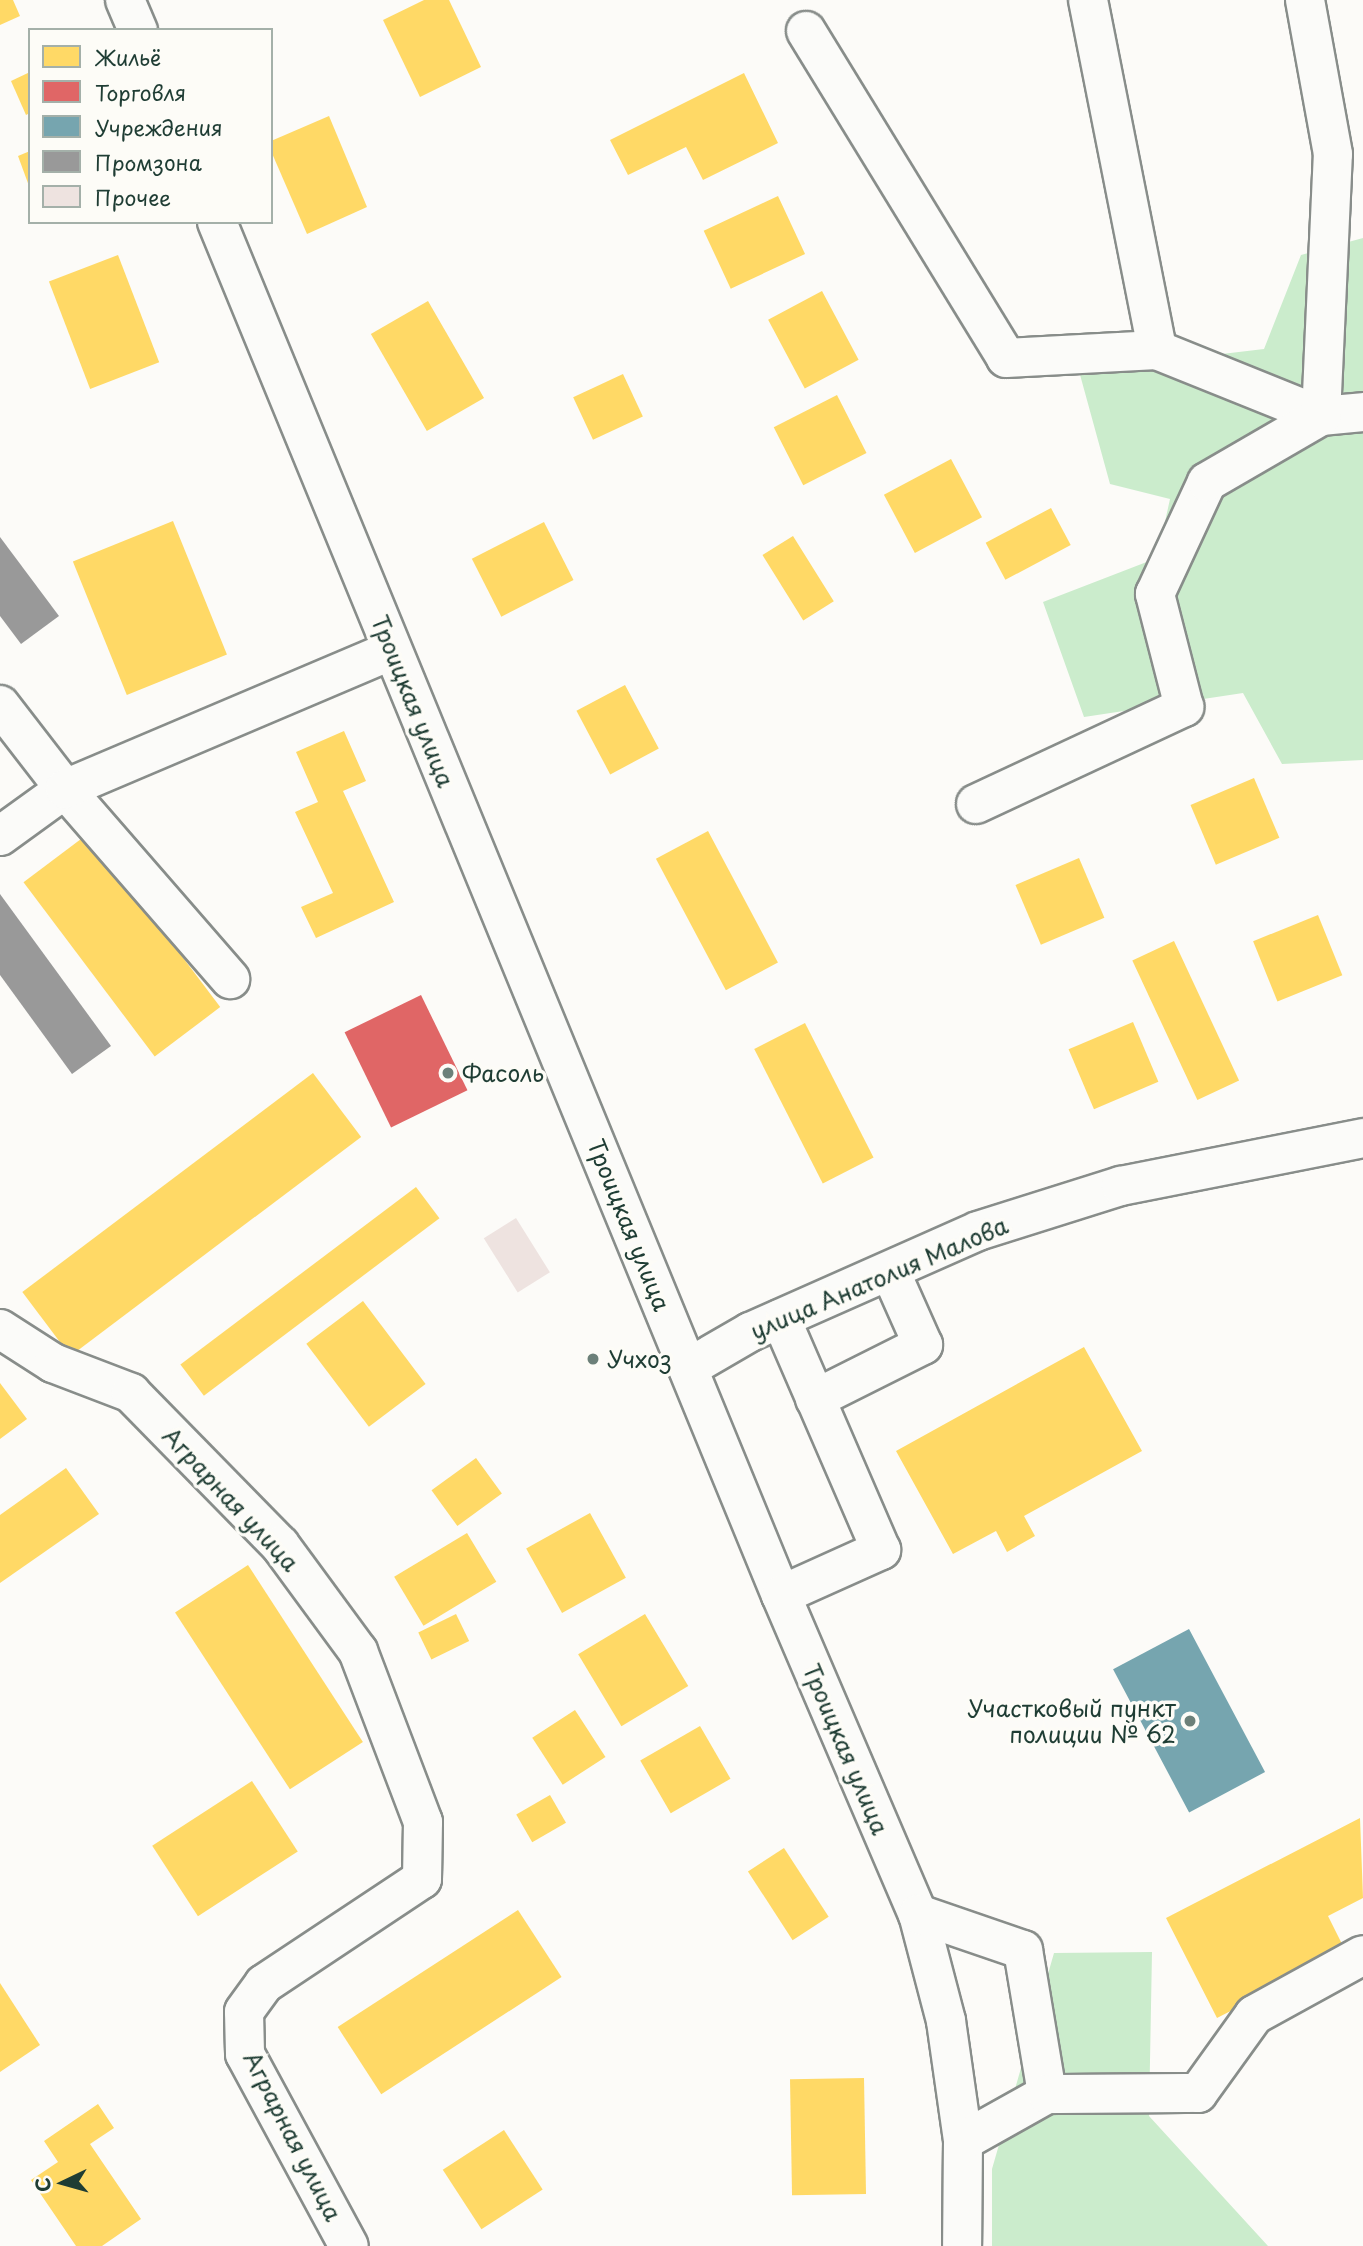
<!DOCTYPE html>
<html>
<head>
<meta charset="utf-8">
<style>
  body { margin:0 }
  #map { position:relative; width:1363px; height:2246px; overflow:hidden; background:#fcfbf8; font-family:"Playpen Sans",sans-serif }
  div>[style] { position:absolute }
  .green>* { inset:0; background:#cbeccc }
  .homes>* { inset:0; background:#ffd966; transform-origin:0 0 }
  .shops>* { inset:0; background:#e06666; transform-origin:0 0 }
  .public>* { inset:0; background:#76a5af; transform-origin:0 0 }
  .industry>* { inset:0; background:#999 }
  .building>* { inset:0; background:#eee3e0; transform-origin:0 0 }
  .roads { filter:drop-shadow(2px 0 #888d8a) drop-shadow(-2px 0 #888d8a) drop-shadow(0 2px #888d8a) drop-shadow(0 -2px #888d8a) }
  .minor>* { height:38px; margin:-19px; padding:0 19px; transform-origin:19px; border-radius:19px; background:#fbfbf9 }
  .dots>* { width:19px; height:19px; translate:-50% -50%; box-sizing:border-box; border:4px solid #fdfcf7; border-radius:50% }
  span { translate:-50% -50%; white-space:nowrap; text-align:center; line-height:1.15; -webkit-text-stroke:7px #fdfcf7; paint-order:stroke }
  .street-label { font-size:23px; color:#1f3d34 }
  .poi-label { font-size:23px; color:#1f3d34 }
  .left { translate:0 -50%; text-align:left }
  .right { translate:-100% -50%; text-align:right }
  .legend { position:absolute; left:28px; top:28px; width:245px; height:196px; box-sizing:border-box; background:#fdfcf7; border:2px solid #a4b0a9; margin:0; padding:9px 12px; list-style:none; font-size:21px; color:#1f3d34 }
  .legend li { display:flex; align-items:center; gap:14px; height:35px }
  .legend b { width:35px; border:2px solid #a4b0a9 }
  .north { position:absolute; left:28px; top:2148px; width:70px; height:70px; -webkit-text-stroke:5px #fdfcf7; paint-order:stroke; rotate:265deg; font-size:19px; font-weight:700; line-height:28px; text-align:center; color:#1f3d34 }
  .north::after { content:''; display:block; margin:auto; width:24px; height:32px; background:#1f3d34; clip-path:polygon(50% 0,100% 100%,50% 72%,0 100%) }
</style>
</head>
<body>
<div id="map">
  <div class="green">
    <i style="clip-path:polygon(1363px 238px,1363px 760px,1282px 764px,1243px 693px,1084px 717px,1043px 602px,1157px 558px,1170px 499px,1110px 484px,1079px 371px,1264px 349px,1301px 255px)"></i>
    <i style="clip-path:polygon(1152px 1952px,1149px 2116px,1268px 2246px,992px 2246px,992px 2169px,1054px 1953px)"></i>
  </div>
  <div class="homes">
    <i style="clip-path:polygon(0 0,13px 0,20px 16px,0 25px)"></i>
    <i style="clip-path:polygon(424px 0,449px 0,481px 67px,420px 97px,383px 20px)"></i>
    <i style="clip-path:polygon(30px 72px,30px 113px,26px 115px,11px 81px)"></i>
    <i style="clip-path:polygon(744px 73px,778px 143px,703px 180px,686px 147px,628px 175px,610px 140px)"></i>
    <i style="clip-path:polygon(329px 116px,367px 207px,307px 234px,271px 151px,271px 141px)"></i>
    <i style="clip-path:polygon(30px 151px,30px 186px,29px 186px,18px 156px)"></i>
    <i style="left:778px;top:196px;width:64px;height:82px;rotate:65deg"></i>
    <i style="left:118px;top:255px;width:115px;height:74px;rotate:69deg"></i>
    <i style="left:822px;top:291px;width:78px;height:61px;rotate:62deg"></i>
    <i style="left:428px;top:301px;width:112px;height:66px;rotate:60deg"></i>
    <i style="left:623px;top:374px;width:47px;height:55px;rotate:65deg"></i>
    <i style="left:837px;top:395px;width:65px;height:71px;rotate:63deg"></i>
    <i style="left:951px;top:459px;width:66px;height:76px;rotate:62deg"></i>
    <i style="left:1051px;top:508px;width:42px;height:74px;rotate:62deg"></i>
    <i style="left:173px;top:521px;width:144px;height:108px;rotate:68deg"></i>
    <i style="left:544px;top:522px;width:65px;height:81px;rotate:63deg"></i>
    <i style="left:793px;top:536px;width:77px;height:36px;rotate:58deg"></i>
    <i style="left:625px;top:685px;width:72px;height:55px;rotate:62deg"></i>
    <i style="clip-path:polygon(344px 731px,366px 781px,343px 791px,394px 902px,316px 938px,301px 907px,333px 893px,295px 812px,318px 802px,296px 752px)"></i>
    <i style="left:1254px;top:778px;width:65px;height:69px;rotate:67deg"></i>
    <i style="left:708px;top:831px;width:149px;height:59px;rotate:62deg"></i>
    <i style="left:89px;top:833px;width:218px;height:82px;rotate:53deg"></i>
    <i style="left:1079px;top:858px;width:65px;height:69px;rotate:67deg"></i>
    <i style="left:1318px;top:915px;width:65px;height:70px;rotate:68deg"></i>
    <i style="left:1174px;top:941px;width:154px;height:46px;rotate:65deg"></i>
    <i style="left:1133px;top:1022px;width:65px;height:70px;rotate:67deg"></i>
    <i style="left:805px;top:1023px;width:151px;height:57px;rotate:63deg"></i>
    <i style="left:313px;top:1073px;width:80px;height:364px;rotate:53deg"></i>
    <i style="left:416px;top:1187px;width:39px;height:295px;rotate:53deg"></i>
    <i style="left:363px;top:1301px;width:104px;height:71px;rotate:53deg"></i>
    <i style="clip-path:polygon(1084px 1347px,1142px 1451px,1024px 1516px,1035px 1536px,1007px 1552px,996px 1531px,953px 1554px,896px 1451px)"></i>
    <i style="clip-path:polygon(0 1383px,27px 1419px,0 1439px)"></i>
    <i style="left:476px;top:1458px;width:44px;height:55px;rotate:54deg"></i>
    <i style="clip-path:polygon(66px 1468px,99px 1514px,0 1583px,0 1515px)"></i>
    <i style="left:590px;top:1513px;width:74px;height:73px;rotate:61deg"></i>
    <i style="left:467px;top:1533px;width:57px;height:85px;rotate:59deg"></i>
    <i style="left:248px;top:1565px;width:211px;height:87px;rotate:57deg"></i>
    <i style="left:456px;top:1614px;width:30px;height:42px;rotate:64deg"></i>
    <i style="left:645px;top:1614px;width:84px;height:78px;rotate:59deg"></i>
    <i style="left:575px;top:1710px;width:56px;height:51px;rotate:57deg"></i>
    <i style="left:700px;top:1726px;width:61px;height:69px;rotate:60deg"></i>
    <i style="left:252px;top:1781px;width:84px;height:119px;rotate:57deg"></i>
    <i style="left:550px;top:1795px;width:32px;height:39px;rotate:60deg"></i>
    <i style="clip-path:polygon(1360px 1818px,1363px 1898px,1328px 1916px,1346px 1952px,1217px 2018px,1166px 1918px)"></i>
    <i style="left:784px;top:1848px;width:82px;height:43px;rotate:57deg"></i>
    <i style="left:518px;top:1910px;width:80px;height:215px;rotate:57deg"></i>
    <i style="clip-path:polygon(0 1983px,40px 2045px,0 2072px)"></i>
    <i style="left:864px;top:2078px;width:116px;height:74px;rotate:89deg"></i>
    <i style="clip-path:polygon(98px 2104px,114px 2128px,90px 2144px,141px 2219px,102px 2246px,76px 2246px,31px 2180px,58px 2162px,44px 2141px)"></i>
    <i style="left:504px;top:2130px;width:71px;height:73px;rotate:57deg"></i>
  </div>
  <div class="shops">
    <i style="left:421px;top:995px;width:106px;height:85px;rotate:64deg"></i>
  </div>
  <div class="public">
    <i style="left:1189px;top:1629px;width:162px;height:86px;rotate:62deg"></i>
  </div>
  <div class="industry">
    <i style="clip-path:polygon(0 537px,59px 616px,21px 644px,0 616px)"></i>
    <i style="clip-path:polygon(0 894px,111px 1046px,72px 1074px,0 975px)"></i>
  </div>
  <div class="building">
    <i style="left:516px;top:1218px;width:64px;height:38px;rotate:58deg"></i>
  </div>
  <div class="roads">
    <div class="minor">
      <i style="left:125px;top:0;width:33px;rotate:67deg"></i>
      <i style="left:1088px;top:0;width:357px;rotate:78.8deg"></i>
      <i style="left:806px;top:31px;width:383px;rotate:58.5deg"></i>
      <i style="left:1006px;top:358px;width:151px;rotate:-3deg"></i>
      <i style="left:1157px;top:350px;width:177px;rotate:21.9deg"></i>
      <i style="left:1321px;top:416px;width:42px;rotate:-5.4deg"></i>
      <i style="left:217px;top:222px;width:1484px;rotate:67.67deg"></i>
      <i style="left:781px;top:1595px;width:347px;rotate:66.8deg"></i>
      <i style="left:918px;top:1914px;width:111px;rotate:75.3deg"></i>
      <i style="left:946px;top:2021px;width:121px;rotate:81.9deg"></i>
      <i style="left:963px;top:2141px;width:105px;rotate:90.5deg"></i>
      <i style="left:0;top:705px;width:106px;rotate:52.3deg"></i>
      <i style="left:65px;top:789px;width:252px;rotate:49deg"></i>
      <i style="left:976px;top:804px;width:230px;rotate:-25deg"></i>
      <i style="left:1184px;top:707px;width:117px;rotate:-104.4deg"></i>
      <i style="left:1155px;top:594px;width:123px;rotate:-65.1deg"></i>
      <i style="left:1207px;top:482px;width:132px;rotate:-30.1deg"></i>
      <i style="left:1321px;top:416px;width:262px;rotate:-87.4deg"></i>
      <i style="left:1333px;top:154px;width:157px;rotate:-100.3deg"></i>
      <i style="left:0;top:836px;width:80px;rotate:-35.9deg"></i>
      <i style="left:65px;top:789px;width:355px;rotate:-23deg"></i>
      <i style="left:0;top:1329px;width:63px;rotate:32.7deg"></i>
      <i style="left:53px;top:1363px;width:84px;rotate:21deg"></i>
      <i style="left:131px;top:1393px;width:213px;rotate:45.6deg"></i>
      <i style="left:280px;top:1545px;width:132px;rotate:53.7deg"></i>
      <i style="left:358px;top:1651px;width:183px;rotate:69.2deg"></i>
      <i style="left:423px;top:1822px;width:57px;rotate:91deg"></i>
      <i style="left:422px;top:1879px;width:190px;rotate:146.4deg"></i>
      <i style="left:264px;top:1984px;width:34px;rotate:126deg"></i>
      <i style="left:244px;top:2012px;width:42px;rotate:88.6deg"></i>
      <i style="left:245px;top:2054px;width:218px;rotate:61.6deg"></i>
      <i style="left:688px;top:1368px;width:72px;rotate:-30.1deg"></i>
      <i style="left:750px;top:1332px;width:249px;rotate:-23.9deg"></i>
      <i style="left:978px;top:1231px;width:150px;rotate:-17.5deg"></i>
      <i style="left:1121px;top:1186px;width:247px;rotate:-11.2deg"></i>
      <i style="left:815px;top:1399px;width:121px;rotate:-26.6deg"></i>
      <i style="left:923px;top:1345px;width:81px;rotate:-114deg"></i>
      <i style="left:781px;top:1595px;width:110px;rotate:-24.2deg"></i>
      <i style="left:881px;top:1550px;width:252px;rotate:-113.4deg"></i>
      <i style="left:918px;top:1914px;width:111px;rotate:18.9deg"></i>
      <i style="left:1023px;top:1950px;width:146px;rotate:80.5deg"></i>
      <i style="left:1047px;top:2094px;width:96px;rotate:150.8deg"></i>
      <i style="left:1047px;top:2094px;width:151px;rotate:-0.4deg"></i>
      <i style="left:1198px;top:2093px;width:96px;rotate:-54.3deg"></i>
      <i style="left:1254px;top:2015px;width:124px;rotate:-28.8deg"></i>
    </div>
  </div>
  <div class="dots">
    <i style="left:448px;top:1073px;background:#6c8079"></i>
    <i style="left:593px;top:1359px;background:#6c8079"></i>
    <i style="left:1190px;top:1721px;background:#6c8079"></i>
  </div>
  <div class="street-label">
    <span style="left:413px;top:701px;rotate:68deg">Троицкая улица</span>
    <span style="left:629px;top:1225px;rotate:68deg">Троицкая улица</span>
    <span style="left:879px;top:1278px;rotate:-23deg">улица Анатолия Малова</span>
    <span style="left:231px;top:1499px;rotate:47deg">Аграрная улица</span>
    <span style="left:846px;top:1749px;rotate:67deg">Троицкая улица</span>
    <span style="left:293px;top:2136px;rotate:63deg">Аграрная улица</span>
  </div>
  <div class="poi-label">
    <span class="left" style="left:462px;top:1073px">Фасоль</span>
    <span class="left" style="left:607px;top:1359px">Учхоз</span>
    <span class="right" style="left:1176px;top:1721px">Участковый пункт<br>полиции № 62</span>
  </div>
  <ul class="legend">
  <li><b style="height:19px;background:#ffd966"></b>Жильё</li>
  <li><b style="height:19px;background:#e06666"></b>Торговля</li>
  <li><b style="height:19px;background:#76a5af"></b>Учреждения</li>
  <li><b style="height:19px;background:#999"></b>Промзона</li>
  <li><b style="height:19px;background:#eee3e0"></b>Прочее</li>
  </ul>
  <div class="north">С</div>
</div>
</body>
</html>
